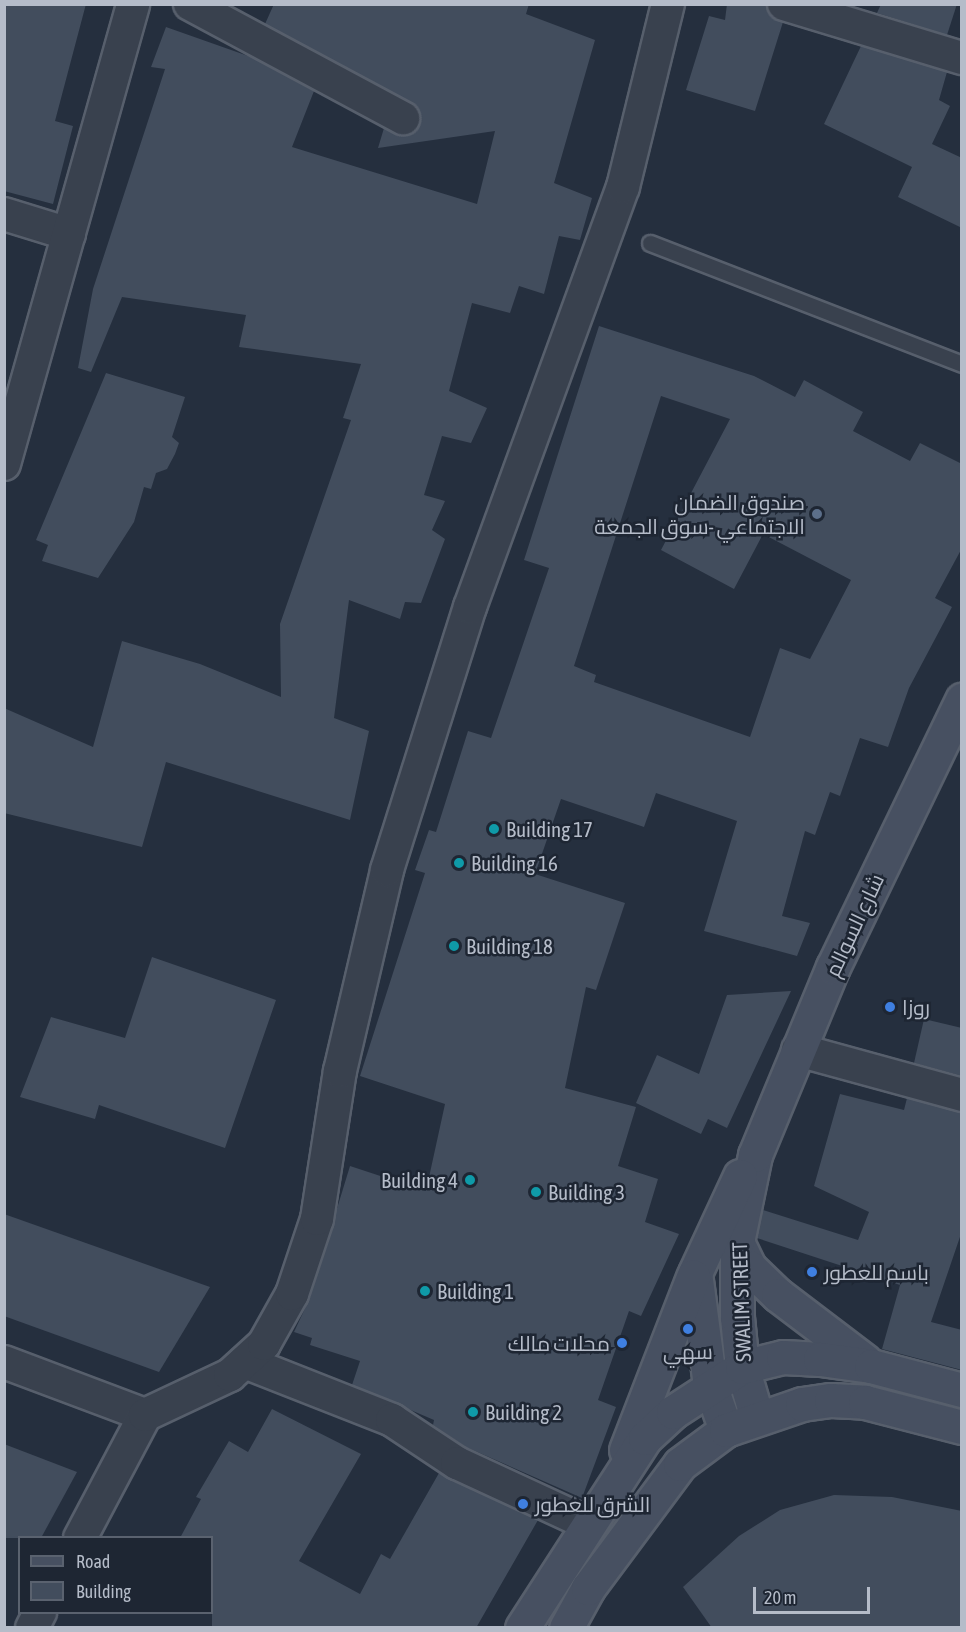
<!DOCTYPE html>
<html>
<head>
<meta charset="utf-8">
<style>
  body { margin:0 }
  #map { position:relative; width:966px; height:1632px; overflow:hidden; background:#252f3e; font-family:"Asap Condensed",Cairo,sans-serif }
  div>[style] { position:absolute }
  .building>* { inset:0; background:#424d5d }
  .roads { filter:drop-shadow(2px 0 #575f6c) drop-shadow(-2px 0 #575f6c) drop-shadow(0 2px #575f6c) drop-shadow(0 -2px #575f6c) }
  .service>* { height:15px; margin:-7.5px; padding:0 7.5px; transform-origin:7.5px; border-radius:7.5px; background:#39414e }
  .minor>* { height:32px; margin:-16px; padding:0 16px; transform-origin:16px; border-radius:16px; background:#39414e }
  .secondary>* { height:33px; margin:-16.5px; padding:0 16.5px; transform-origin:16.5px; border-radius:16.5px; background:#475061 }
  .dots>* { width:16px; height:16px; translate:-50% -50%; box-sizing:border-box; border:3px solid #1e2633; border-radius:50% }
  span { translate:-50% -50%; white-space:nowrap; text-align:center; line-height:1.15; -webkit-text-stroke:5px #1e2633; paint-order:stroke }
  .poi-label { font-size:21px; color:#b5bcc9 }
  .right { translate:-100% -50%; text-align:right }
  .left { translate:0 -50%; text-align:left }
  .street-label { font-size:21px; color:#b5bcc9 }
  .frame { position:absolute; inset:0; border:6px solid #b5bcc9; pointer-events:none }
  .legend { position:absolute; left:18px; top:1536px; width:195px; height:78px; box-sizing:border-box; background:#1e2633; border:2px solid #5a626f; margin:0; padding:8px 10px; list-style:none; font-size:18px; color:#b5bcc9 }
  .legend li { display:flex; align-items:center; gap:12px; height:30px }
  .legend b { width:30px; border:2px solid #5a626f }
  .scale { position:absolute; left:753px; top:1587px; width:117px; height:27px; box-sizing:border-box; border:3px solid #b5bcc9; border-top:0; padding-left:8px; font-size:18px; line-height:21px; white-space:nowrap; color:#b5bcc9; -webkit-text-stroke:4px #1e2633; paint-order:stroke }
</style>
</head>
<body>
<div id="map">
  <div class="building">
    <i style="clip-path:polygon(4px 4px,86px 4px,55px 121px,73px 126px,53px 204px,4px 191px)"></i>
    <i style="clip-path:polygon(274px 4px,529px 4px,526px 14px,595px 40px,554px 183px,592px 198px,580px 240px,559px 236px,544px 294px,519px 286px,510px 313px,472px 303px,449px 391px,487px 408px,471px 443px,442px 436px,424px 495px,445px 501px,432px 530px,445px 539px,421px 603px,405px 602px,400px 619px,349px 600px,334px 718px,369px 731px,350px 820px,166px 762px,142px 847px,4px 813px,4px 708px,93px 747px,122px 641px,200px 664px,281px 697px,280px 624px,351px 420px,343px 418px,361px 364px,239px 347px,246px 315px,122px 297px,91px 372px,78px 368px,93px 289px,165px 69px,151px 67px,166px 27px,251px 57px,314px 91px,292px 147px,477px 204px,495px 131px,378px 148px,384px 128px,403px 136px,413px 133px,421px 118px,418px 108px,265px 24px)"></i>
    <i style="clip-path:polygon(727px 4px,767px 4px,771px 16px,783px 22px,755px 111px,686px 90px,709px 16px,725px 20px)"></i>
    <i style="clip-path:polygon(881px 4px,957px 4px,947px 35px,877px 13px)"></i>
    <i style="clip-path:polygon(861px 46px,947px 72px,939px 100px,950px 106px,932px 144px,962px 158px,962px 228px,898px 197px,912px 167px,824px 124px)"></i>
    <i style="clip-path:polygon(evenodd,599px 326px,754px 376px,795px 397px,804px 380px,863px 412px,853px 431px,910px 461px,920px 443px,962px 464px,962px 548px,935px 598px,952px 607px,909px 688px,888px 747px,860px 738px,840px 796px,830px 792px,815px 835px,805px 831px,782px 916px,810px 923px,797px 956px,704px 931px,737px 821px,656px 793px,644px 827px,561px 799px,535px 874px,625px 903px,596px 990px,586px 987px,565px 1088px,636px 1107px,618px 1166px,658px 1179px,645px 1222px,679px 1234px,641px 1316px,629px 1311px,598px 1400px,616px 1407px,582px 1498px,466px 1447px,433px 1425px,434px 1420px,352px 1385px,360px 1361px,310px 1345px,312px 1338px,294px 1332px,309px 1300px,350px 1166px,426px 1191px,445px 1104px,360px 1076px,425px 873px,415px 870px,429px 830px,436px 832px,468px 731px,491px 738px,549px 568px,524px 560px,599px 326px,661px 396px,730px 419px,661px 550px,734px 589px,763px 534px,851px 580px,810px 659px,780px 648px,750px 737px,594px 682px,596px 675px,574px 666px,661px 396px)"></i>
    <i style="clip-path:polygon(106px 373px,185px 397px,172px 437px,179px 443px,175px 454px,167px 469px,156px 473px,151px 489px,144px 487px,134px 522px,98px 578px,42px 561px,48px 545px,36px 540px)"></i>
    <i style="clip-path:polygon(152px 957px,276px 1000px,225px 1148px,99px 1105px,95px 1119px,20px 1097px,51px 1017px,125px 1038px)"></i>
    <i style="clip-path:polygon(791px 991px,727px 1128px,708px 1119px,701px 1134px,636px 1103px,657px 1055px,699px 1074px,727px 995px)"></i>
    <i style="clip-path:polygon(924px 1019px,962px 1028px,962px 1076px,914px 1063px)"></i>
    <i style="clip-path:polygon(840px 1094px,904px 1110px,907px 1098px,962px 1112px,962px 1231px,931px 1322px,962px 1330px,962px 1370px,882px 1349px,900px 1285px,757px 1238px,763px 1210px,858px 1240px,869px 1212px,814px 1186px)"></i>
    <i style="clip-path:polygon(4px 1214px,210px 1287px,159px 1372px,4px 1316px)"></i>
    <i style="clip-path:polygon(272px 1409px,361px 1454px,299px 1561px,360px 1594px,381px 1554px,390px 1559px,439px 1473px,538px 1520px,476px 1628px,212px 1628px,212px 1538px,180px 1538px,201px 1499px,196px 1497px,229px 1441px,248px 1452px)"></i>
    <i style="clip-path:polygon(4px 1444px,77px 1472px,41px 1538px,4px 1538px)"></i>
    <i style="clip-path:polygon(834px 1495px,892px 1497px,962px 1511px,962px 1628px,712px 1628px,683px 1587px,739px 1536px,780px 1510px)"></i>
  </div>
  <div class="roads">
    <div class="service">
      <i style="left:650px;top:243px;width:335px;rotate:21.2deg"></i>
    </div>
    <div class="minor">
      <i style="left:190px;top:4px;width:242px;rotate:28.2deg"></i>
      <i style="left:784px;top:4px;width:186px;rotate:16.9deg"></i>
      <i style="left:4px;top:214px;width:68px;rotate:17.1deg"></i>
      <i style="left:4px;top:464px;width:478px;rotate:-74.3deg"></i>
      <i style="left:798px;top:1050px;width:170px;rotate:15.3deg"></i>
      <i style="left:4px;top:1362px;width:151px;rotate:20.6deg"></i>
      <i style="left:245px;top:1362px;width:158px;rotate:21.5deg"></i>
      <i style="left:392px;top:1420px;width:78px;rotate:33.5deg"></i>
      <i style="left:457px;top:1463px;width:143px;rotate:24.8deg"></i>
      <i style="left:80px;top:1538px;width:139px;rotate:-62.1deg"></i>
      <i style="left:145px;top:1415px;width:94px;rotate:-25.2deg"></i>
      <i style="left:230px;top:1375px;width:46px;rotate:-42.4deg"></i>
      <i style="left:264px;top:1344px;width:57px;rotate:-60.8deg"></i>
      <i style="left:292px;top:1294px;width:79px;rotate:-71.6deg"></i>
      <i style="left:317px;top:1219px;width:150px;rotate:-81.2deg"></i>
      <i style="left:340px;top:1071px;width:206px;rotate:-76.8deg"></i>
      <i style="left:387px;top:870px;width:276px;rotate:-72.5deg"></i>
      <i style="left:470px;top:607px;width:447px;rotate:-70deg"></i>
      <i style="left:623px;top:187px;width:188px;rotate:-76.2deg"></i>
      <i style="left:32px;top:1628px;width:18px;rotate:-63deg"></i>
    </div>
    <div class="secondary">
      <i style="left:737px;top:1242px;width:28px;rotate:64deg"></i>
      <i style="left:749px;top:1267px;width:40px;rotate:44deg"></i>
      <i style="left:778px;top:1295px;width:109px;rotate:37.2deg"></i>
      <i style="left:757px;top:1418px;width:53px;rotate:-106.4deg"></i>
      <i style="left:742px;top:1367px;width:50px;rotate:-95.7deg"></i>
      <i style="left:737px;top:1317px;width:75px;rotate:-90deg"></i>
      <i style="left:737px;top:1242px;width:89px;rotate:-78.3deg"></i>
      <i style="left:755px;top:1155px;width:204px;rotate:-67.5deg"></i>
      <i style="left:833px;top:967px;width:297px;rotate:-64.2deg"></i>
      <i style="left:726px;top:1430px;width:48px;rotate:-109.6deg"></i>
      <i style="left:710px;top:1385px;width:113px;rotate:-97.6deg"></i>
      <i style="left:695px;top:1273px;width:107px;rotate:-65.1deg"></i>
      <i style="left:626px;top:1450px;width:186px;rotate:-68.8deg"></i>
      <i style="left:522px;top:1628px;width:226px;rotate:-57.1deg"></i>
      <i style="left:645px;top:1438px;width:38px;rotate:-43deg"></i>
      <i style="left:673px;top:1412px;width:82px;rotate:-33.1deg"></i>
      <i style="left:742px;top:1367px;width:42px;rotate:-13.7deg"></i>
      <i style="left:783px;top:1357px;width:37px;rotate:3deg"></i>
      <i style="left:820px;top:1359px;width:51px;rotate:7.8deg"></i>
      <i style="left:871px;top:1366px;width:94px;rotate:14.8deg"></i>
      <i style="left:566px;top:1628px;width:46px;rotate:-61.2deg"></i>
      <i style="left:588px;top:1588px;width:154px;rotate:-53.4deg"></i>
      <i style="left:680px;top:1464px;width:57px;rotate:-36.5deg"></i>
      <i style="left:726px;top:1430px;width:80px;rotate:-18.9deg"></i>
      <i style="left:802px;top:1404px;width:29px;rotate:-8deg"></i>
      <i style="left:831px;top:1400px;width:34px;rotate:3deg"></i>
      <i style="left:865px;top:1402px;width:100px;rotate:14.5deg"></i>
    </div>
  </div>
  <div class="dots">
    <i style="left:817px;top:514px;background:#5c6f8a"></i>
    <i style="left:494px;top:829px;background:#0f9aa8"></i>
    <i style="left:459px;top:863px;background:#0f9aa8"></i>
    <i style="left:454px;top:946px;background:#0f9aa8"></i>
    <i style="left:890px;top:1007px;background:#3f7fe0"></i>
    <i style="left:470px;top:1180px;background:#0f9aa8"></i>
    <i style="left:536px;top:1192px;background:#0f9aa8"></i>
    <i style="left:812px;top:1272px;background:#3f7fe0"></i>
    <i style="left:425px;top:1291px;background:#0f9aa8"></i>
    <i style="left:688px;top:1329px;background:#3f7fe0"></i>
    <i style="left:622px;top:1343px;background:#3f7fe0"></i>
    <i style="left:473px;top:1412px;background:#0f9aa8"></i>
    <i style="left:523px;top:1504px;background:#3f7fe0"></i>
  </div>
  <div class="poi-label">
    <span class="right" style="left:805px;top:514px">صندوق الضمان<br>الاجتماعي -سوق الجمعة</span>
    <span class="left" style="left:506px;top:829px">Building 17</span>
    <span class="left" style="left:471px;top:863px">Building 16</span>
    <span class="left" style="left:466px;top:946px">Building 18</span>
    <span class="left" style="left:902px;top:1007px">روزا</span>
    <span class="right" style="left:458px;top:1180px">Building 4</span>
    <span class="left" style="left:548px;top:1192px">Building 3</span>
    <span class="left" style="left:824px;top:1272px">باسم للعطور</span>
    <span class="left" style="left:437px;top:1291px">Building 1</span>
    <span class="right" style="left:610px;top:1343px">محلات مالك</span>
    <span style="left:688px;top:1351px">سهي</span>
    <span class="left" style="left:485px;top:1412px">Building 2</span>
    <span class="left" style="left:535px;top:1504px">الشرق للعطور</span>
  </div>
  <div class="street-label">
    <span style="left:854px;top:925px;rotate:-65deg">شارع السوالم</span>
    <span style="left:741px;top:1302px;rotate:-92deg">SWALIM STREET</span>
  </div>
  <div class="frame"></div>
  <ul class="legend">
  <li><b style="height:8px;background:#475061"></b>Road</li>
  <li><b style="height:16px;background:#424d5d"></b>Building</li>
  </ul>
  <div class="scale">20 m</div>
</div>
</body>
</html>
